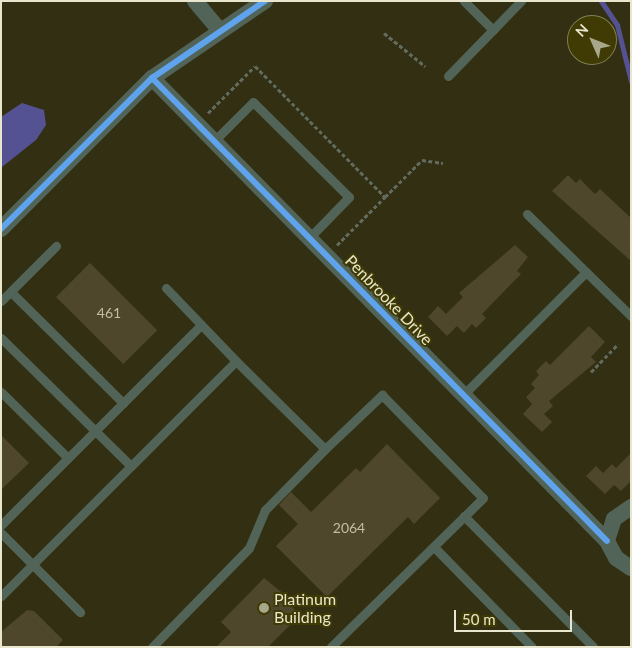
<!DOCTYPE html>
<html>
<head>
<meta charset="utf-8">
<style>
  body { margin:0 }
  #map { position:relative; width:632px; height:648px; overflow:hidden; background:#322f12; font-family:Lato,sans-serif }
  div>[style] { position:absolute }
  .water>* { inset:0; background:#555294 }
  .stream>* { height:5px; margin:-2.5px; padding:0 2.5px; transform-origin:2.5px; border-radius:2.5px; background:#555294 }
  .building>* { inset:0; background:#4e472b; transform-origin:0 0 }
  .path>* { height:3px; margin-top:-1.5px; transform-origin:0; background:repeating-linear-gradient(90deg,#626c5e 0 4px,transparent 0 6.5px) }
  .lane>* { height:9px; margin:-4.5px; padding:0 4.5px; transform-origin:4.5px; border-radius:4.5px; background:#516457 }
  .street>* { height:16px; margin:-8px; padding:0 8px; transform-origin:8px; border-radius:8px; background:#516457 }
  .cycleway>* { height:6px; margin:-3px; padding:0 3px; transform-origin:3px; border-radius:3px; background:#60a3ed }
  .dots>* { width:14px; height:14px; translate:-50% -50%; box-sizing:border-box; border:2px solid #403a04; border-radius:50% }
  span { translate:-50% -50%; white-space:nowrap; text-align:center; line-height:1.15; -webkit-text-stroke:4px #403a04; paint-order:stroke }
  .number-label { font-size:14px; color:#c2bea4 }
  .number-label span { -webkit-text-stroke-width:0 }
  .street-label { font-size:16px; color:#e8e6cc }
  .poi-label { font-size:16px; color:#e8e6cc }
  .left { translate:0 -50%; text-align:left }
  .frame { position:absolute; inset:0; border:2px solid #e8e6cc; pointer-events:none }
  .north { position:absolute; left:567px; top:15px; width:50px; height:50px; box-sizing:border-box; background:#403a04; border:1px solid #837f54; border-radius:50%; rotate:314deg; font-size:14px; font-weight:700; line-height:20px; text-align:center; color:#e8e6cc }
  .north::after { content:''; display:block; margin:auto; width:18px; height:22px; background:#a8a68b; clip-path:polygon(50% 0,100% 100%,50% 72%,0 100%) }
  .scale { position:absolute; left:454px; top:610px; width:118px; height:22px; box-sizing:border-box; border:2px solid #e8e6cc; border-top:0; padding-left:6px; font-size:15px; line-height:18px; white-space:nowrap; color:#e8e6cc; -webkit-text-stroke:4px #403a04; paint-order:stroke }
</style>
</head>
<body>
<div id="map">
  <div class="water">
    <i style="clip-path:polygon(22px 103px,44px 110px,46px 125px,36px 140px,2px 167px,1px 117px)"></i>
  </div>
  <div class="stream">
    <i style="left:601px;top:1px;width:29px;rotate:56deg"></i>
    <i style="left:617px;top:25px;width:58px;rotate:76deg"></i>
  </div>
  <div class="building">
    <i style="clip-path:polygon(568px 175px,576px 183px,580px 179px,595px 194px,600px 189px,631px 218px,631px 261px,552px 191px)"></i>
    <i style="clip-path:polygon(515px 245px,528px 257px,517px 271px,521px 274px,482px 314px,486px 318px,476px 328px,472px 324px,464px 333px,457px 326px,447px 336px,428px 317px,438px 306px,446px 314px,463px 297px,459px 293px)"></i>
    <i style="left:90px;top:263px;width:95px;height:48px;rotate:45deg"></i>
    <i style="clip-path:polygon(589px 326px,605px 342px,591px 357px,596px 362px,549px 401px,553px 406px,544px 414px,552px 422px,542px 432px,523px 414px,532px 404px,526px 397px,535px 388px,531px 384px,539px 375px,536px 371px,546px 361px,550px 365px)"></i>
    <i style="clip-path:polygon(1px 435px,29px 463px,1px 490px)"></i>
    <i style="clip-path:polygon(387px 444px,440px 498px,414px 524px,408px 517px,327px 597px,276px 546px,298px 524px,279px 505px,291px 492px,311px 512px,356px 468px,360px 472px)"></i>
    <i style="clip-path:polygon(631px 453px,631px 481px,621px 491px,614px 485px,605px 494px,586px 476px,596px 466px,603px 473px,612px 464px,616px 468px)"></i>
    <i style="clip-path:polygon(264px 578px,290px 599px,287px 602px,300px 615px,268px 647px,216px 647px,231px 632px,221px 622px)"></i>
    <i style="clip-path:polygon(27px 610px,34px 611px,63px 640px,56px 647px,1px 647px,1px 632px)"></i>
  </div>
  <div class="path">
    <i style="left:384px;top:33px;width:53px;rotate:38.8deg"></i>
    <i style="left:208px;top:113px;width:66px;rotate:-45deg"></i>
    <i style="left:255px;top:66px;width:185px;rotate:45.2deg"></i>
    <i style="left:385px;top:197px;width:52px;rotate:-45deg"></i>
    <i style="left:422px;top:160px;width:21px;rotate:8deg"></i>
    <i style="left:337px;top:245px;width:68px;rotate:-45deg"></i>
    <i style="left:591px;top:372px;width:39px;rotate:-46deg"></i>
  </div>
  <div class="lane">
    <i style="left:464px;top:1px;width:41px;rotate:45deg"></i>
    <i style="left:448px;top:76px;width:105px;rotate:-45.8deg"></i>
    <i style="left:214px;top:141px;width:55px;rotate:-45deg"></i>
    <i style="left:253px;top:102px;width:135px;rotate:44.7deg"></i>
    <i style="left:349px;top:197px;width:57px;rotate:134.3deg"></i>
    <i style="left:527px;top:214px;width:83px;rotate:44.5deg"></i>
    <i style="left:166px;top:288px;width:101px;rotate:46.2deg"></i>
    <i style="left:11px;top:292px;width:158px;rotate:44.7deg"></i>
    <i style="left:1px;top:301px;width:78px;rotate:-45deg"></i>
    <i style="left:1px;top:338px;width:182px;rotate:44.6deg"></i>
    <i style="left:131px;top:466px;width:148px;rotate:-45deg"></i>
    <i style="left:236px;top:361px;width:125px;rotate:44.7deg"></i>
    <i style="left:325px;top:449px;width:86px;rotate:134.5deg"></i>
    <i style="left:265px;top:510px;width:41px;rotate:112.8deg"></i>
    <i style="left:249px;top:548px;width:139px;rotate:134.4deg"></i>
    <i style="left:1px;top:392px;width:94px;rotate:44.6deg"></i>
    <i style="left:463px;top:395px;width:174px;rotate:-45deg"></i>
    <i style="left:586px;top:272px;width:63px;rotate:44.4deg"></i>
    <i style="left:325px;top:449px;width:79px;rotate:-43.5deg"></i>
    <i style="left:382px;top:395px;width:144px;rotate:45.6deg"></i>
    <i style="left:483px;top:498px;width:213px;rotate:135.6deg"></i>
    <i style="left:464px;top:516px;width:184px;rotate:45.4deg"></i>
    <i style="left:1px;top:525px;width:283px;rotate:-45deg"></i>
    <i style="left:1px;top:533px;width:112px;rotate:45deg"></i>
    <i style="left:434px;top:547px;width:140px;rotate:45.6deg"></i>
    <i style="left:1px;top:596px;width:184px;rotate:-45deg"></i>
  </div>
  <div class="street">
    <i style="left:195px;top:1px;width:39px;rotate:50deg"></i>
    <i style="left:152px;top:78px;width:649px;rotate:45.5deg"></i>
    <i style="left:1px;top:229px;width:214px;rotate:-45deg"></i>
    <i style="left:152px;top:78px;width:137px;rotate:-34.3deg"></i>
    <i style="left:631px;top:507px;width:21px;rotate:145deg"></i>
    <i style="left:614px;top:519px;width:23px;rotate:108deg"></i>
    <i style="left:607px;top:541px;width:19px;rotate:62deg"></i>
    <i style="left:616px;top:558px;width:18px;rotate:34deg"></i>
  </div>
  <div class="cycleway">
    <i style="left:152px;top:78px;width:649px;rotate:45.5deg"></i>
    <i style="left:1px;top:229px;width:214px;rotate:-45deg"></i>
    <i style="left:152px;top:78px;width:137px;rotate:-34.3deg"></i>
  </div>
  <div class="dots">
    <i style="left:264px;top:608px;background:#a8a68b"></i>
  </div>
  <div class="number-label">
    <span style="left:109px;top:313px">461</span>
    <span style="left:349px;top:528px">2064</span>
  </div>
  <div class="street-label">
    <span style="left:389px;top:300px;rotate:46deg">Penbrooke Drive</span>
  </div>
  <div class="poi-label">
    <span class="left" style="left:274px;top:608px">Platinum<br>Building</span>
  </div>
  <div class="frame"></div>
  <div class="north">N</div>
  <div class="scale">50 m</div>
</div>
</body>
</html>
